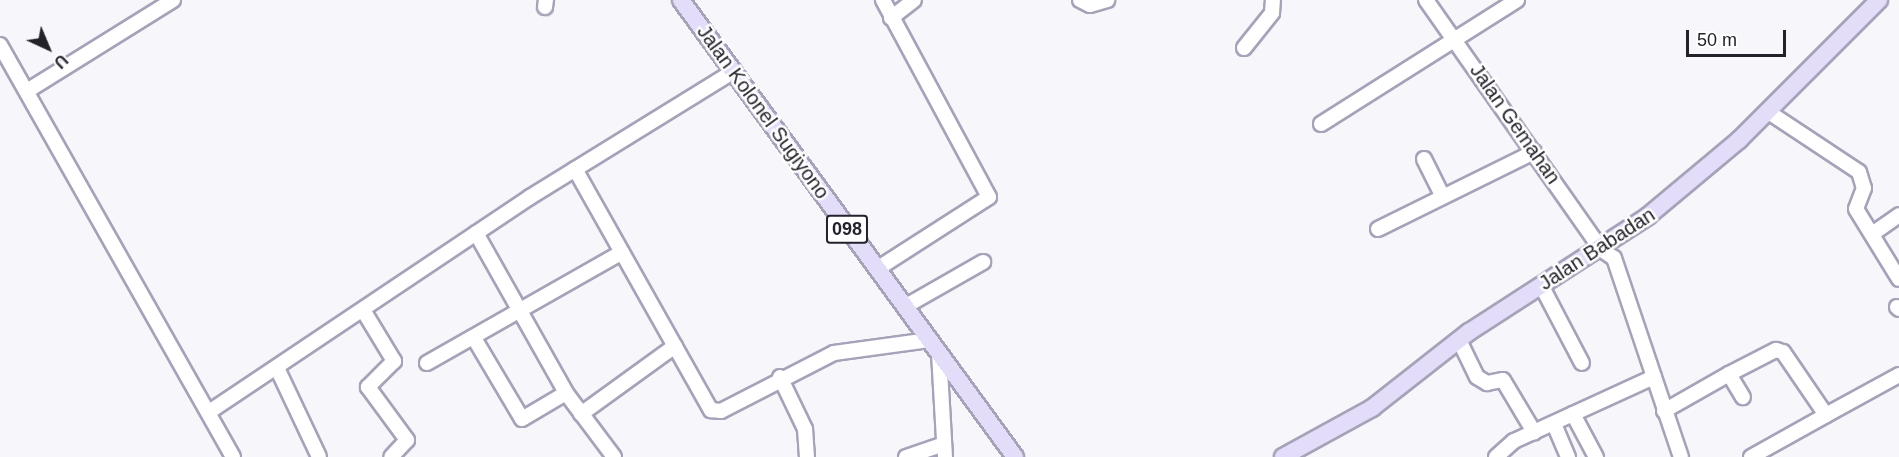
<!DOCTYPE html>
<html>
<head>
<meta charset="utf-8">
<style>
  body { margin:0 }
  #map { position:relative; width:1899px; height:457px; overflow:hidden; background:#f7f6fb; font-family:Helvetica,sans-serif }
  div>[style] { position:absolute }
  .roads { filter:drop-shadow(2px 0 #a6a2b8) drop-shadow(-2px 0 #a6a2b8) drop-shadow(0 2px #a6a2b8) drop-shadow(0 -2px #a6a2b8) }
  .minor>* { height:14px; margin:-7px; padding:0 7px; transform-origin:7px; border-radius:7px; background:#fff }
  .major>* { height:16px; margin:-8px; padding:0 8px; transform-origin:8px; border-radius:8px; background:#e3ddfa }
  span { translate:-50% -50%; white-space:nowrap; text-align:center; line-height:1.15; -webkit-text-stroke:5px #fff; paint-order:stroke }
  .shield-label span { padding:2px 4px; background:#fff; border:2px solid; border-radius:4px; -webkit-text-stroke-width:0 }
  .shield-label { font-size:18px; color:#23212a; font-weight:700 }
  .street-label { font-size:20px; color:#23212a }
  .north { position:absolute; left:18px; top:18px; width:60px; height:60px; -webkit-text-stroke:4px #fff; paint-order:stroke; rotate:136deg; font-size:16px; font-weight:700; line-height:24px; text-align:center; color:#23212a }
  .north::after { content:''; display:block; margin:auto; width:21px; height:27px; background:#23212a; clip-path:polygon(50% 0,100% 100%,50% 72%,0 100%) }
  .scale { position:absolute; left:1686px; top:30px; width:100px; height:27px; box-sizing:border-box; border:3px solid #23212a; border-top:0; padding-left:8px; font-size:18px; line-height:21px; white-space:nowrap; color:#23212a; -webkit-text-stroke:4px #fff; paint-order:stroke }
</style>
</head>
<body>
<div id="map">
  <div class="roads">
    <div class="minor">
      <i style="left:1080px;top:0;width:11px;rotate:27deg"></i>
      <i style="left:1090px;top:5px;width:18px;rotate:-16deg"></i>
      <i style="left:1426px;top:0;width:306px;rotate:54.9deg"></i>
      <i style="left:1602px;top:250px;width:14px;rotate:34deg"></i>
      <i style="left:1614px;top:258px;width:210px;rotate:71.4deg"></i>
      <i style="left:545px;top:7px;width:7px;rotate:-82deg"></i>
      <i style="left:891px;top:18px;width:29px;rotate:-38deg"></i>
      <i style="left:0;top:45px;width:473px;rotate:60.5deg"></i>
      <i style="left:1244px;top:48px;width:45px;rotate:-51.3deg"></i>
      <i style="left:1272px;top:13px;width:13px;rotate:-86deg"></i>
      <i style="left:27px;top:91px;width:172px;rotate:-31.9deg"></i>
      <i style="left:1767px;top:111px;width:110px;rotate:33.5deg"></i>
      <i style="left:1859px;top:172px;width:17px;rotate:73deg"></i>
      <i style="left:1864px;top:188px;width:22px;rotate:111deg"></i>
      <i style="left:1856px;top:209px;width:82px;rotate:58.4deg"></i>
      <i style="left:1321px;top:124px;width:232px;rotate:-32.3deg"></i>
      <i style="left:1424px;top:159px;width:42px;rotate:63.4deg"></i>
      <i style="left:575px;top:169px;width:277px;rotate:60.6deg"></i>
      <i style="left:711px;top:410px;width:10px;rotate:6deg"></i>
      <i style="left:721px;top:411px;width:127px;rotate:-27.2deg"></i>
      <i style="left:834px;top:353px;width:96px;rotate:-7.8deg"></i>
      <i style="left:1378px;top:229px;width:174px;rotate:-26.3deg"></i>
      <i style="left:1875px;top:232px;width:29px;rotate:-35deg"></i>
      <i style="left:476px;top:233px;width:184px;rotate:60.6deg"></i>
      <i style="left:566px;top:393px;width:80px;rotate:53.1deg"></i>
      <i style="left:877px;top:269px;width:133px;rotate:-32.7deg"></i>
      <i style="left:989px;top:197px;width:224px;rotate:-118.3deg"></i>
      <i style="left:1541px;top:285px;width:88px;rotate:62.3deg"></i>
      <i style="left:906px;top:306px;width:89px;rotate:-29.7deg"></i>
      <i style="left:1897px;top:307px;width:3px;rotate:45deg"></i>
      <i style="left:363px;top:310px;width:60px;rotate:58.7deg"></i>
      <i style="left:394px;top:361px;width:37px;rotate:135deg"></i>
      <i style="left:368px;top:387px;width:66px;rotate:53.7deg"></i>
      <i style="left:407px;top:440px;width:23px;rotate:133deg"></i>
      <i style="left:474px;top:338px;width:94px;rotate:59.3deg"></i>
      <i style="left:522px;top:419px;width:51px;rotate:-30.6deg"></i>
      <i style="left:1459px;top:340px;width:41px;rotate:64.1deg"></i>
      <i style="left:1477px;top:377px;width:12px;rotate:31deg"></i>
      <i style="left:1487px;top:383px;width:16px;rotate:-11deg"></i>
      <i style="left:1503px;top:380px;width:61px;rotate:59.2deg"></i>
      <i style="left:939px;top:353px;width:104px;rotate:86.7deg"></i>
      <i style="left:427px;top:363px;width:224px;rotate:-29.6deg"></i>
      <i style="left:277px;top:368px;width:98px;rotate:64.7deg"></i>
      <i style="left:1729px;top:374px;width:53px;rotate:-27.1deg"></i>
      <i style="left:1776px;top:350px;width:7px;rotate:16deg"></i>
      <i style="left:1783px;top:352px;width:76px;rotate:55.7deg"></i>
      <i style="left:1826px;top:415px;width:83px;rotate:-28.7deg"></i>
      <i style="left:780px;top:377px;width:58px;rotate:64.3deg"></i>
      <i style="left:805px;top:429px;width:28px;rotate:86deg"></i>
      <i style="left:1664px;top:411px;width:75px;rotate:-29.6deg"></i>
      <i style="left:1729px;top:374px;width:27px;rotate:59deg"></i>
      <i style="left:209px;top:412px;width:386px;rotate:-33.8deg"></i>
      <i style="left:530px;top:197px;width:240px;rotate:-31.7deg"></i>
      <i style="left:581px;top:414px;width:116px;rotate:-35.9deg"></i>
      <i style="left:1573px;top:414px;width:49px;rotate:61.9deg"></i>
      <i style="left:1554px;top:424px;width:36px;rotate:67deg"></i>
      <i style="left:906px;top:457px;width:40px;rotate:-18.9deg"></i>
      <i style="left:1496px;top:457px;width:24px;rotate:-42deg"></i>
      <i style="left:1514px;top:441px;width:154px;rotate:-24.6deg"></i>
      <i style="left:1751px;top:457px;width:86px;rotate:-29.2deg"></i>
    </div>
    <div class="major">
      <i style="left:681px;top:0;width:566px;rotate:53.84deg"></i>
      <i style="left:1283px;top:457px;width:102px;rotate:-28.8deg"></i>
      <i style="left:1372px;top:408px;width:123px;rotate:-38.1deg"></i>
      <i style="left:1469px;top:332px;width:213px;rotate:-32.9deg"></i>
      <i style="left:1648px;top:216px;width:119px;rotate:-39.9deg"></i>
      <i style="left:1739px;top:140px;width:198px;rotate:-45deg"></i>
    </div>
  </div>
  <div class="shield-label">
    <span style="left:847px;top:229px">098</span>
  </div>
  <div class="street-label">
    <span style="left:763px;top:112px;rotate:54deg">Jalan Kolonel Sugiyono</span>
    <span style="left:1515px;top:124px;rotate:55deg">Jalan Gemahan</span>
    <span style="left:1597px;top:249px;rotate:-33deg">Jalan Babadan</span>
  </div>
  <div class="north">U</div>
  <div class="scale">50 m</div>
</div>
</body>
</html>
